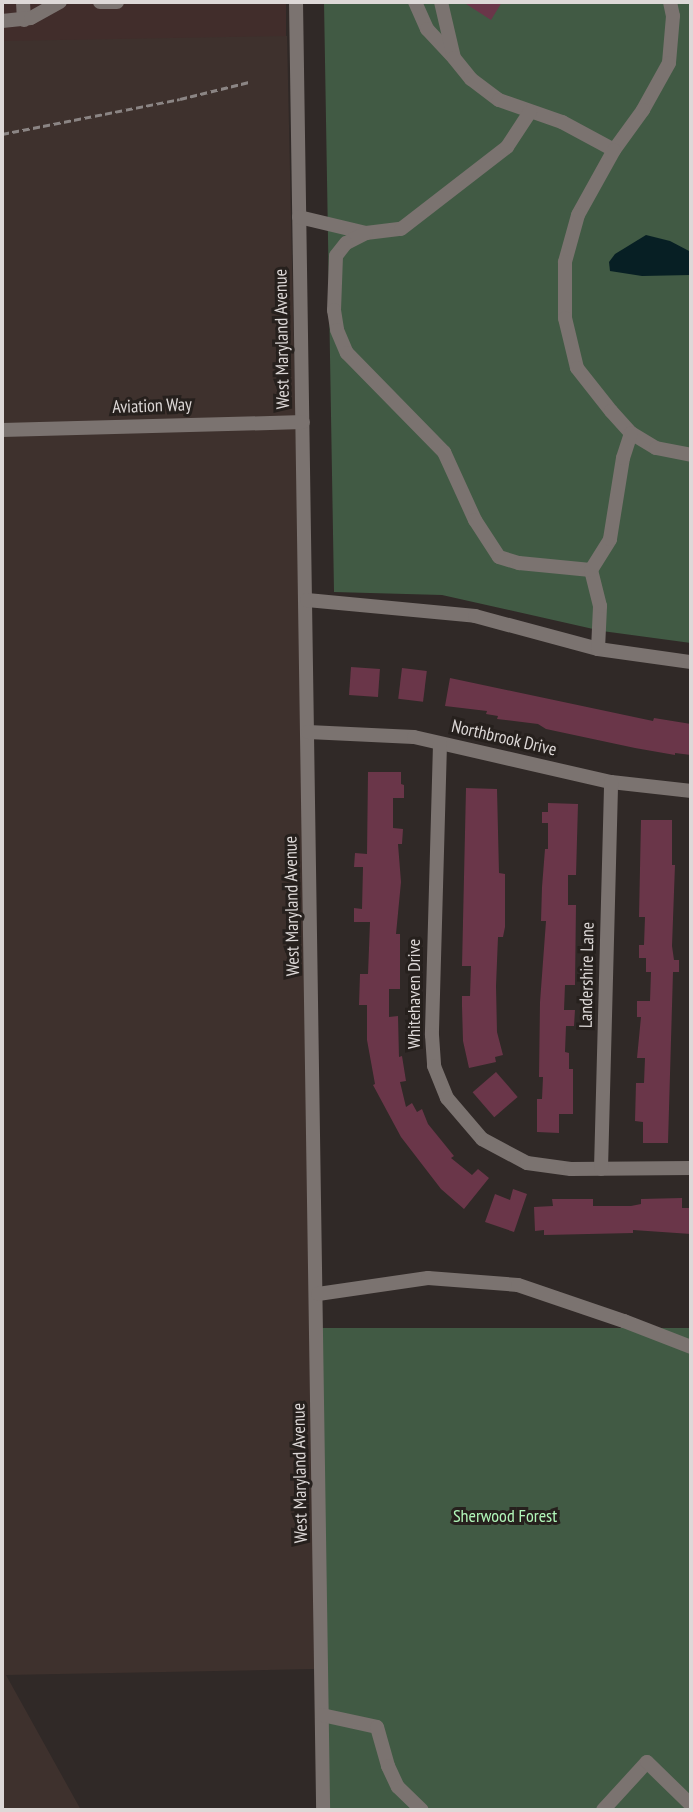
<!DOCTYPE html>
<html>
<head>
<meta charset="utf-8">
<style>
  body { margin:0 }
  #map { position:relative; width:693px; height:1812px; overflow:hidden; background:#302927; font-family:"PT Sans Narrow",sans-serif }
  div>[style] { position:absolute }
  .commercial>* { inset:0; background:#412d2b; transform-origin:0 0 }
  .built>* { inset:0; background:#3e312d }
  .green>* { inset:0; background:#415a44; transform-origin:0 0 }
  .water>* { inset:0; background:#071f24 }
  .building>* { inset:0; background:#6a3649; transform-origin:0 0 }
  .path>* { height:2.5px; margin-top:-1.25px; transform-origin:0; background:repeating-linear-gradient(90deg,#8b8584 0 7px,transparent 0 10.5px) }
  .minor>* { height:14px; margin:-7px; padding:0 7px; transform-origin:7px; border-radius:7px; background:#7b7370 }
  span { translate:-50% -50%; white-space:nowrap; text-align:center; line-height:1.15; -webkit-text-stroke:6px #26201d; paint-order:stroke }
  .street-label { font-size:18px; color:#ddd8d7 }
  .park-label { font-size:18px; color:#b1f6b9 }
  .frame { position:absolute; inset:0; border:4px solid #ddd8d7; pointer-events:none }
</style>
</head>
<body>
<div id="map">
  <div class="commercial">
    <i style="left:2px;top:2px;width:284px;height:39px"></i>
  </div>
  <div class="built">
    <i style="clip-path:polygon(287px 36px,309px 1032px,314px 1669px,6px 1675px,81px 1810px,2px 1810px,2px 41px)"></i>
  </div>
  <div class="green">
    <i style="clip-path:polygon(324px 2px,691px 2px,691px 643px,602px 631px,442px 595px,334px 592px)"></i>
    <i style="left:318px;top:1328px;width:373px;height:482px"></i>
  </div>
  <div class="water">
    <i style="clip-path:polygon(646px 235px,670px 241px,691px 252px,691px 275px,642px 276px,610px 271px,609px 262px,615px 254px)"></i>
  </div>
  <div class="building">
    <i style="clip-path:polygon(463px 2px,502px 2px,491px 20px)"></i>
    <i style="left:351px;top:667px;width:29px;height:28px;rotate:4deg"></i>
    <i style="left:402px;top:668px;width:25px;height:31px;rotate:7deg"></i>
    <i style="clip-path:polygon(450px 678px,653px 721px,654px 718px,691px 724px,691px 755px,675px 753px,675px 755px,635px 748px,546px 729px,538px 724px,497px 719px,498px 716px,486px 714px,487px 711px,445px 706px)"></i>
    <i style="clip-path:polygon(368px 772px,401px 772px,401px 784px,404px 785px,404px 798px,393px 798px,393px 828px,403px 829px,402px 844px,398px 844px,401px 882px,396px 934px,400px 934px,400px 989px,389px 989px,389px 1017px,398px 1016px,399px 1057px,402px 1056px,406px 1081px,400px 1082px,406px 1107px,412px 1103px,417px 1112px,422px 1109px,428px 1124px,454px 1156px,451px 1158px,472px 1175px,478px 1169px,489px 1178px,464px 1209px,441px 1189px,401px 1137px,373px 1085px,375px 1084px,367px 1040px,367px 1005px,359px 1005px,360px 974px,368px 974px,370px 922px,354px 922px,354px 908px,362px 909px,363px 867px,354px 867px,355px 853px,367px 854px)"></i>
    <i style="clip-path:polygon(466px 788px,497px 789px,499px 873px,505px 874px,505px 927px,503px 937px,498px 937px,496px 986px,497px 1032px,503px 1055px,495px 1057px,496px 1062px,469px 1068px,463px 1041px,462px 1006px,462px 996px,470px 996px,471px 966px,462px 966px)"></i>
    <i style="clip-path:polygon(548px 803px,578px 804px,576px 875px,568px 875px,568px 905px,576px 905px,575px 985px,565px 985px,564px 1010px,575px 1010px,574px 1026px,566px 1026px,565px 1052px,569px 1053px,569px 1069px,573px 1069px,573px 1114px,559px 1114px,559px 1133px,537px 1132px,537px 1099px,542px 1099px,543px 1077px,539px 1077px,540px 1002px,546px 921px,541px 921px,542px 887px,545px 849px,548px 849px,548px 823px,542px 823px,542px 812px,548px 812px)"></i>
    <i style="clip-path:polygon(641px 820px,672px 820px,672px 865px,675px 865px,672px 946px,674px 960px,679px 960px,679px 972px,673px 972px,668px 1143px,643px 1143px,643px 1122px,635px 1121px,636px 1083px,644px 1083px,645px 1058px,637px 1058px,641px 1017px,637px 1017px,637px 1001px,650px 1001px,651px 972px,646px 972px,646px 958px,639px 958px,639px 945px,644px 945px,645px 917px,639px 917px)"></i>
    <i style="left:496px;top:1072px;width:33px;height:31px;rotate:49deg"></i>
    <i style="clip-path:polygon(513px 1189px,527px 1194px,514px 1232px,485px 1222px,495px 1194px,510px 1200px)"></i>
    <i style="clip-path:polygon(682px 1198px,682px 1208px,691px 1208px,691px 1234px,633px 1230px,633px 1233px,544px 1235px,544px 1230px,535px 1231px,534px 1207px,553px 1206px,552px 1199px,593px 1199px,593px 1206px,631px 1206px,641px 1204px,641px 1199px)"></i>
  </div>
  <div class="path">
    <i style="left:2px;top:134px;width:181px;rotate:-11.1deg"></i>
    <i style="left:180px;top:99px;width:71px;rotate:-13.8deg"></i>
  </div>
  <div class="minor">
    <i style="left:23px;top:2px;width:18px;rotate:87deg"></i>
    <i style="left:100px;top:2px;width:17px"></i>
    <i style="left:296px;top:2px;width:1808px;rotate:89.14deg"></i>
    <i style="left:415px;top:2px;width:30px;rotate:66deg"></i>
    <i style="left:427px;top:29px;width:38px;rotate:47deg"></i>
    <i style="left:441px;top:2px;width:57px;rotate:76.9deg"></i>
    <i style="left:454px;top:58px;width:27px;rotate:51deg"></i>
    <i style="left:471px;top:79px;width:35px;rotate:37deg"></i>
    <i style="left:499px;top:100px;width:67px;rotate:19.2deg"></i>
    <i style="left:562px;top:122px;width:59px;rotate:28.3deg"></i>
    <i style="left:670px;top:2px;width:14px;rotate:78deg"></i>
    <i style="left:673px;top:16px;width:47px;rotate:94.9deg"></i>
    <i style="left:669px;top:63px;width:54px;rotate:119deg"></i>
    <i style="left:643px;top:110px;width:49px;rotate:125.9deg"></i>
    <i style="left:614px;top:150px;width:74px;rotate:119deg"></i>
    <i style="left:578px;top:215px;width:49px;rotate:105.5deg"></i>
    <i style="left:565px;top:262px;width:56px;rotate:90deg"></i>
    <i style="left:565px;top:318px;width:51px;rotate:76.5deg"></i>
    <i style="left:577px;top:368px;width:55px;rotate:51.7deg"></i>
    <i style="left:611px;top:411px;width:30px;rotate:48deg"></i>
    <i style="left:631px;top:433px;width:29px;rotate:31deg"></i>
    <i style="left:656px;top:448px;width:36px;rotate:11deg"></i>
    <i style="left:2px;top:21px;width:29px;rotate:-6deg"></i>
    <i style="left:31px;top:18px;width:33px;rotate:-29deg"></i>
    <i style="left:299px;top:217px;width:69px;rotate:13.4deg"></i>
    <i style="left:366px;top:233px;width:35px;rotate:-7deg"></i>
    <i style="left:401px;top:229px;width:134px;rotate:-37.7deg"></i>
    <i style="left:507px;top:147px;width:42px;rotate:-56.7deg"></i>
    <i style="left:366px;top:233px;width:22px;rotate:153deg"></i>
    <i style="left:346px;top:243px;width:16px;rotate:128deg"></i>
    <i style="left:336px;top:256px;width:54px;rotate:92.1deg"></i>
    <i style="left:334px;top:310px;width:20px;rotate:81deg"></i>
    <i style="left:337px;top:330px;width:25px;rotate:67deg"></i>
    <i style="left:347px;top:353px;width:139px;rotate:45.6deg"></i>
    <i style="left:444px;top:452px;width:75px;rotate:65.5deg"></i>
    <i style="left:475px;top:520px;width:44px;rotate:57deg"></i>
    <i style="left:499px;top:557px;width:21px;rotate:17deg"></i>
    <i style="left:519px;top:563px;width:72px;rotate:5.6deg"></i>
    <i style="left:2px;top:430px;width:301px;rotate:-1.5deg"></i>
    <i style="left:307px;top:600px;width:169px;rotate:5.4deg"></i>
    <i style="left:475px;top:616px;width:127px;rotate:15deg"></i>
    <i style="left:598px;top:649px;width:94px;rotate:8deg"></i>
    <i style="left:598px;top:649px;width:43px;rotate:-87.3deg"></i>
    <i style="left:600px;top:606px;width:37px;rotate:-104deg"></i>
    <i style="left:591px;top:570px;width:36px;rotate:-58deg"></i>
    <i style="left:610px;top:539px;width:82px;rotate:-80.9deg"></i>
    <i style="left:623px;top:458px;width:26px;rotate:-72deg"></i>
    <i style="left:308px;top:732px;width:106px;rotate:2.7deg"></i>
    <i style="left:414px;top:737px;width:202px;rotate:12.9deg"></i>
    <i style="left:611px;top:782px;width:81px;rotate:6.4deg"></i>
    <i style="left:440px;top:744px;width:291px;rotate:91.6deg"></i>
    <i style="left:432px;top:1035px;width:31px;rotate:86deg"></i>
    <i style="left:434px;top:1066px;width:35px;rotate:68deg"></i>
    <i style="left:447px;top:1098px;width:54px;rotate:49.5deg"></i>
    <i style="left:482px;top:1139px;width:51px;rotate:28.1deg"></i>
    <i style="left:527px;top:1163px;width:44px;rotate:7.8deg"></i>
    <i style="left:571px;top:1169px;width:120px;rotate:-0.5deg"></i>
    <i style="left:601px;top:1169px;width:387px;rotate:-88.5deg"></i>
    <i style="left:318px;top:1294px;width:111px;rotate:-8.3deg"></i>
    <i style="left:428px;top:1278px;width:90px;rotate:4.4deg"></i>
    <i style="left:518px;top:1285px;width:112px;rotate:18.8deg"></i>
    <i style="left:624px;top:1321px;width:72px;rotate:21.2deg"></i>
    <i style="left:322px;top:1715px;width:56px;rotate:12.3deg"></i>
    <i style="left:377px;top:1727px;width:41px;rotate:74.2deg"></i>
    <i style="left:388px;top:1766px;width:23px;rotate:65deg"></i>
    <i style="left:398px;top:1787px;width:33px;rotate:44deg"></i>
    <i style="left:603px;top:1810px;width:65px;rotate:-47.5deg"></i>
    <i style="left:647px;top:1762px;width:62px;rotate:44.3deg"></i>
  </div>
  <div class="street-label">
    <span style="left:282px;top:339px;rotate:-91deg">West Maryland Avenue</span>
    <span style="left:152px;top:406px;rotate:-2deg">Aviation Way</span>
    <span style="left:504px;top:738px;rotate:13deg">Northbrook Drive</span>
    <span style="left:292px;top:906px;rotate:-91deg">West Maryland Avenue</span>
    <span style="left:587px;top:975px;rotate:-89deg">Landershire Lane</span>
    <span style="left:414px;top:994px;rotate:-90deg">Whitehaven Drive</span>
    <span style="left:300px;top:1473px;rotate:-91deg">West Maryland Avenue</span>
  </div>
  <div class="park-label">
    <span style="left:505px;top:1516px">Sherwood Forest</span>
  </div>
  <div class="frame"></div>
</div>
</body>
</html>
